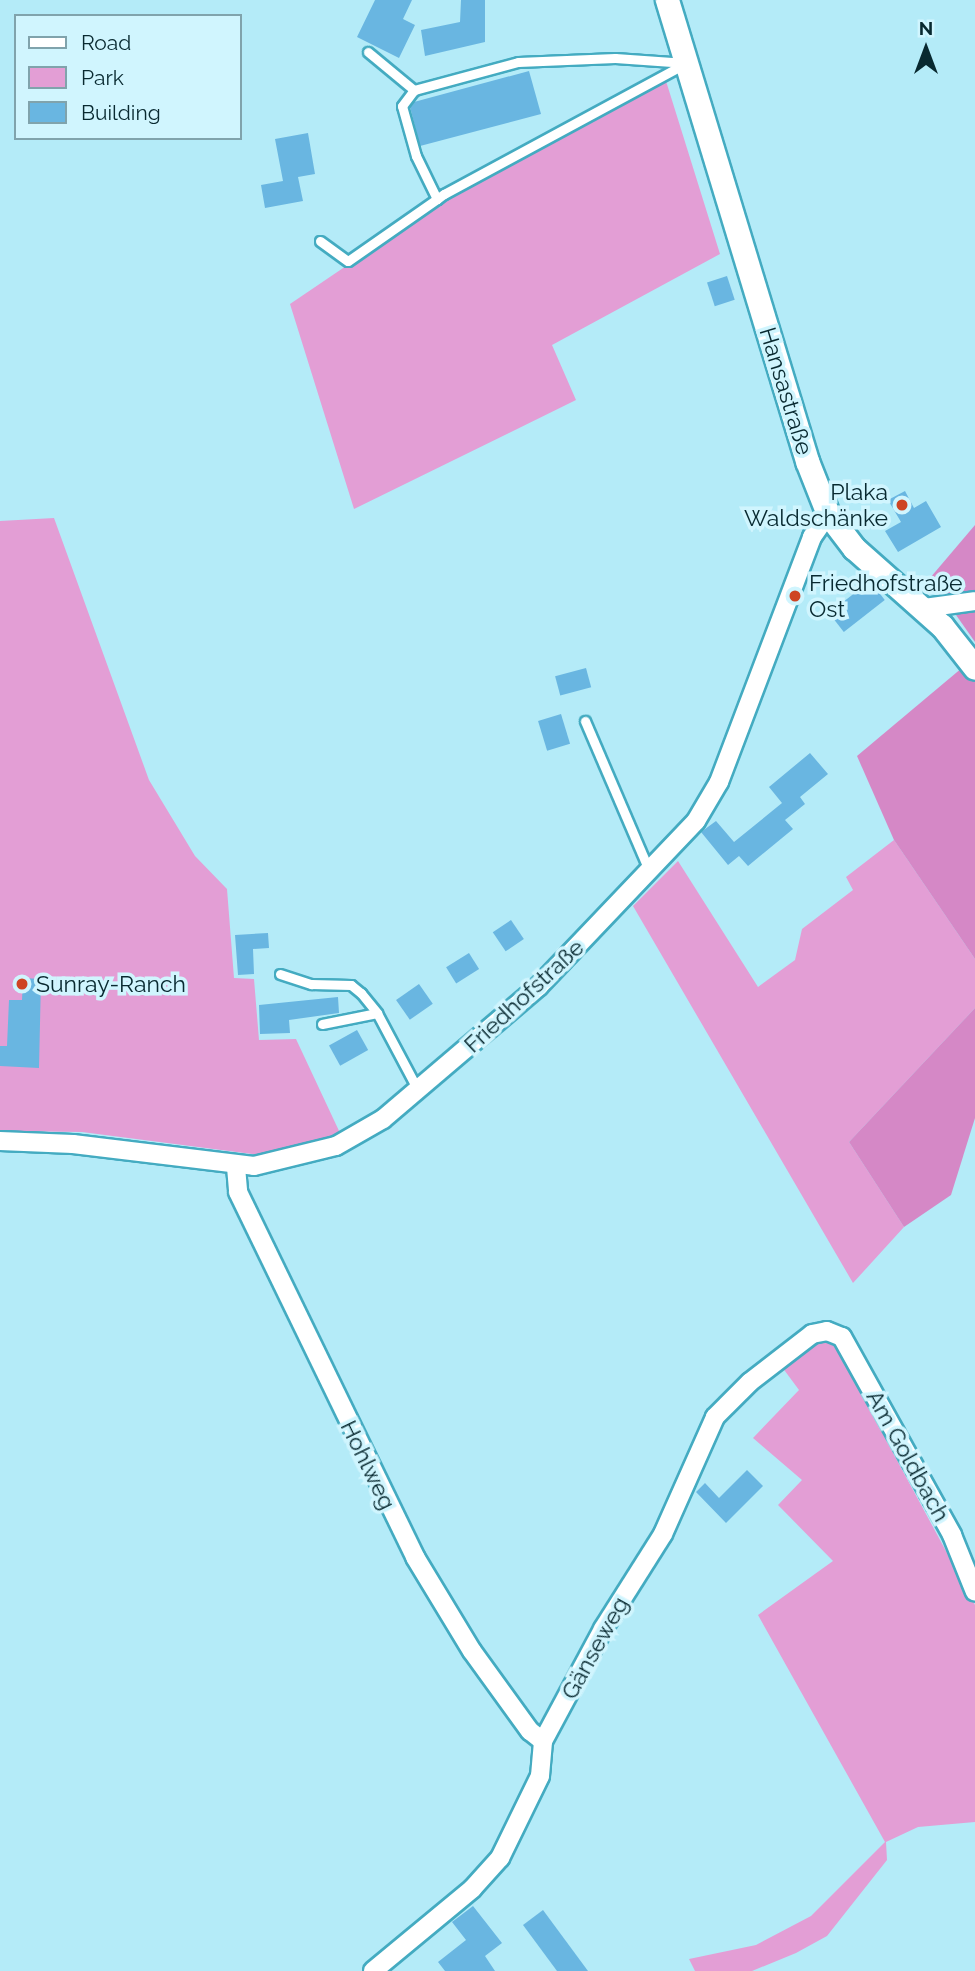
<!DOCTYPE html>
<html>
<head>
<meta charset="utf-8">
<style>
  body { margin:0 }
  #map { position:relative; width:975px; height:1971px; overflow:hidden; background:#b4ebf8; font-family:Raleway,sans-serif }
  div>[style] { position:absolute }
  .green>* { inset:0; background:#e39ed5 }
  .forest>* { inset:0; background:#d588c6 }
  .building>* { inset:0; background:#69b6e1; transform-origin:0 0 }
  .roads { filter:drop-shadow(2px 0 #44abc1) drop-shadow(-2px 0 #44abc1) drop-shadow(0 2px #44abc1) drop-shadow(0 -2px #44abc1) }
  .service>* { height:9px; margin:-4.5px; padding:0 4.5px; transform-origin:4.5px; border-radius:4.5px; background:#fff }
  .minor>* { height:18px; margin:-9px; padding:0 9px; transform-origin:9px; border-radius:9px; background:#fff }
  .tertiary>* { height:23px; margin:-11.5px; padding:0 11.5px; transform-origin:11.5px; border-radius:11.5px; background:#fff }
  .dots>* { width:19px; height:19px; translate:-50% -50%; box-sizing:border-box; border:4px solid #d0f5fe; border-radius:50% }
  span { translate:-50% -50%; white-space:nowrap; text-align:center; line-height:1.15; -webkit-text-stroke:7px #d0f5fe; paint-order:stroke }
  .street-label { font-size:23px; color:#082930 }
  .poi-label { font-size:23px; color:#082930 }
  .right { translate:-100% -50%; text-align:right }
  .left { translate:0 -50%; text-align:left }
  .legend { position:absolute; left:14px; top:14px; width:228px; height:126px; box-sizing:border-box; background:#d0f5fe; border:2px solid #80a3ac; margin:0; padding:9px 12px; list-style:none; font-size:21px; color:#082930 }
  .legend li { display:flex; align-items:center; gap:14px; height:35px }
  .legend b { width:35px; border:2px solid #80a3ac }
  .north { position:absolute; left:891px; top:14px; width:70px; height:70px; -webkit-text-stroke:5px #d0f5fe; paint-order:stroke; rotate:0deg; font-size:19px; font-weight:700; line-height:28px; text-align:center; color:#082930 }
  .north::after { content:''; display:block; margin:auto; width:24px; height:32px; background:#082930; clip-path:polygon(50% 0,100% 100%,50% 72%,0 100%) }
</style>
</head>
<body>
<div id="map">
  <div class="green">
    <i style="clip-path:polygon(666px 81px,720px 254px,552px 345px,576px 400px,354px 509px,290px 304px,448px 197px)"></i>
    <i style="clip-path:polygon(54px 518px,149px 780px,195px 856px,227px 889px,234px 978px,254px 979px,259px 1040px,296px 1039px,340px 1133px,309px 1146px,259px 1155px,82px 1132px,0 1131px,0 521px)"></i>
    <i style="clip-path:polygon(894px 840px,975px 959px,975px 1008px,849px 1142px,904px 1227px,853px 1283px,633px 906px,678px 861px,758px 987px,795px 960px,802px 929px,853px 890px,846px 877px)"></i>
    <i style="clip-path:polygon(818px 1340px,834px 1343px,975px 1605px,975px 1822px,918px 1827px,886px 1842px,887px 1860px,827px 1936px,796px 1953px,752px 1971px,695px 1971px,689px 1959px,756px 1945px,811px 1916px,885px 1842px,758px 1615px,833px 1561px,778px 1505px,802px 1480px,753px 1438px,799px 1390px,782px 1367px)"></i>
  </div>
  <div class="forest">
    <i style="clip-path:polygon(975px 525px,975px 642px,930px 578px)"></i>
    <i style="clip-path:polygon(975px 657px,975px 959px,894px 840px,857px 756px)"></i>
    <i style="clip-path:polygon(975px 1008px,975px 1118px,951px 1195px,904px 1227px,849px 1142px)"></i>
  </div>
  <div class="building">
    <i style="clip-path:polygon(375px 0,412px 0,403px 19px,415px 25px,399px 58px,357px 37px)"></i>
    <i style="clip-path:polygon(461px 0,485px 0,485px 42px,425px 56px,421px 30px,460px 22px)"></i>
    <i style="clip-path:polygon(529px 71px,541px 114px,420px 146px,410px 107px,414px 102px)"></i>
    <i style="clip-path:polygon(308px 133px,315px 174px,298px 177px,303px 201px,265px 208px,261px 185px,283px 181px,275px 139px)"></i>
    <i style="left:727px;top:276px;width:25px;height:21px;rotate:72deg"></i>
    <i style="clip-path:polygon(905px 491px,914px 508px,926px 501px,941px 527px,898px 552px,885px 531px,901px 522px,888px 500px)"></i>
    <i style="left:870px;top:581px;width:24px;height:52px;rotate:52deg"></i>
    <i style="left:586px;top:668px;width:20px;height:32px;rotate:75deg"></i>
    <i style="left:561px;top:714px;width:31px;height:24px;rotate:73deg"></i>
    <i style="clip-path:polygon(810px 753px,828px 774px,800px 797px,805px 804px,785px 820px,793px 829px,748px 866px,739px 856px,728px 865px,701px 832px,716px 821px,734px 842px,782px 803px,769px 787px)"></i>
    <i style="left:511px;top:920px;width:23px;height:22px;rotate:56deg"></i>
    <i style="clip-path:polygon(268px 933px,269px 948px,253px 949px,254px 974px,238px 975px,235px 935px)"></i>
    <i style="left:469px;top:953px;width:19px;height:27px;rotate:58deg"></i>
    <i style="clip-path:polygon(23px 978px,41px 979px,39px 1068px,0 1066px,0 1046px,7px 1046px,9px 1000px,22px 1000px)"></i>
    <i style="left:419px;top:984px;width:24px;height:28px;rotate:55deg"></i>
    <i style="clip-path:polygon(338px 997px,339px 1013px,289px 1020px,290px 1033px,260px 1034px,259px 1005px)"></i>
    <i style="left:357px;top:1030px;width:23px;height:32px;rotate:61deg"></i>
    <i style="clip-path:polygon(747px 1470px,763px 1486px,726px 1523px,696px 1492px,705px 1483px,719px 1498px)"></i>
    <i style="clip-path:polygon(473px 1906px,502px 1943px,485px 1956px,495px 1971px,445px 1971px,438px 1962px,466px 1940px,452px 1922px)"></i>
    <i style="clip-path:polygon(543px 1910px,588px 1971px,557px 1971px,523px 1925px)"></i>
  </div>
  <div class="roads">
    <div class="service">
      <i style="left:368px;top:52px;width:60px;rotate:39.6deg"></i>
      <i style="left:320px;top:241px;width:34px;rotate:36deg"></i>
      <i style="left:348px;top:261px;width:108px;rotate:-34.9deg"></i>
      <i style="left:437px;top:199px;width:9px;rotate:-36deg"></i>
      <i style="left:444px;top:194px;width:275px;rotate:-28.4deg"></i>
      <i style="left:686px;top:63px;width:71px;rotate:-176deg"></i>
      <i style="left:615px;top:58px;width:97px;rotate:177.6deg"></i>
      <i style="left:518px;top:62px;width:108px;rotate:164.9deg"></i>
      <i style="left:414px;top:90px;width:20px;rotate:127deg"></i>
      <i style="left:402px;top:106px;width:52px;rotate:74.4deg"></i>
      <i style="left:416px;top:156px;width:48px;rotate:64deg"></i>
      <i style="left:585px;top:721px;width:162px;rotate:66.8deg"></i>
      <i style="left:280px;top:974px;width:33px;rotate:18deg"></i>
      <i style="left:311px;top:984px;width:40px;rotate:1.4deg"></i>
      <i style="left:351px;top:985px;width:13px;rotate:39deg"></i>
      <i style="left:361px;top:993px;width:26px;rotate:51deg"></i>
      <i style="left:377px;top:1013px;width:87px;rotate:62deg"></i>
      <i style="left:322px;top:1024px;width:56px;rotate:-11.3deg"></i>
    </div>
    <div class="minor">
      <i style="left:924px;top:608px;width:51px;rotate:-7.8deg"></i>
      <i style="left:0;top:1141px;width:73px;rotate:2.4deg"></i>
      <i style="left:73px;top:1144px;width:182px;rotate:6.9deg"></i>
      <i style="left:254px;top:1166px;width:84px;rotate:-13.7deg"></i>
      <i style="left:336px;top:1146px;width:54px;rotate:-29.9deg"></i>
      <i style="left:383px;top:1119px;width:204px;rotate:-40.4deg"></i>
      <i style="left:538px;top:987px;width:229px;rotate:-46.4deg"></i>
      <i style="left:696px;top:821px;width:45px;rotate:-59.5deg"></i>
      <i style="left:719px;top:782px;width:262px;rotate:-69.2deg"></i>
      <i style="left:812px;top:537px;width:28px;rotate:-55deg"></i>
      <i style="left:236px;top:1167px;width:25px;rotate:85deg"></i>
      <i style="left:238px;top:1192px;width:406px;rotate:64.1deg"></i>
      <i style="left:415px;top:1557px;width:110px;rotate:58.8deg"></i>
      <i style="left:472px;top:1651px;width:99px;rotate:54.1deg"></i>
      <i style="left:530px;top:1731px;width:16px;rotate:38deg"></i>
      <i style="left:373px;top:1971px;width:129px;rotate:-39.6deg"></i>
      <i style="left:472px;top:1889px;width:42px;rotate:-47.9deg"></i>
      <i style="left:500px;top:1858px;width:91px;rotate:-64deg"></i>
      <i style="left:540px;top:1776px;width:35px;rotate:-85deg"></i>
      <i style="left:543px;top:1741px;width:127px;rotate:-61.8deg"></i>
      <i style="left:603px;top:1629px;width:112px;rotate:-57.7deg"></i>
      <i style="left:663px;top:1534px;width:128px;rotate:-66deg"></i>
      <i style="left:715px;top:1417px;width:49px;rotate:-45deg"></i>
      <i style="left:750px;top:1382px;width:78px;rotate:-37.7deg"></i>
      <i style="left:812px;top:1334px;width:15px;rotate:-11deg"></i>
      <i style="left:827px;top:1331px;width:16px;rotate:22deg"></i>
      <i style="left:842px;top:1337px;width:227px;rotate:60.9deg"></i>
      <i style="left:952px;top:1535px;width:61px;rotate:68deg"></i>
    </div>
    <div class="tertiary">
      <i style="left:667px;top:0;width:482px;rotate:73.1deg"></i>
      <i style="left:807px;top:461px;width:57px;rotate:68.4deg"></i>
      <i style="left:828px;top:514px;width:43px;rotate:52.6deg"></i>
      <i style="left:854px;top:548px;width:118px;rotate:41.6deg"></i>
      <i style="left:942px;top:626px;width:53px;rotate:51.8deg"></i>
    </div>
  </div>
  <div class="dots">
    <i style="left:902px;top:505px;background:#ce4423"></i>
    <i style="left:795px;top:596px;background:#ce4423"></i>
    <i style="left:22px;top:984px;background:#ce4423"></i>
  </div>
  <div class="street-label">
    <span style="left:786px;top:391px;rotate:73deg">Hansastraße</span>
    <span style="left:524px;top:996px;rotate:-43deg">Friedhofstraße</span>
    <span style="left:908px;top:1456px;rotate:61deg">Am Goldbach</span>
    <span style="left:368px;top:1465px;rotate:64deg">Hohlweg</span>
    <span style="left:595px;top:1648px;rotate:-61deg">Gänseweg</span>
  </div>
  <div class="poi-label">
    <span class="right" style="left:888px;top:505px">Plaka<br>Waldschänke</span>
    <span class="left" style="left:809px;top:596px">Friedhofstraße<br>Ost</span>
    <span class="left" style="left:36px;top:984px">Sunray-Ranch</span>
  </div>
  <ul class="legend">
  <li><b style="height:9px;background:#fff"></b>Road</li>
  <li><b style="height:19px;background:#e39ed5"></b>Park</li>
  <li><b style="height:19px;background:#69b6e1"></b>Building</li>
  </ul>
  <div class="north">N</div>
</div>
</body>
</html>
